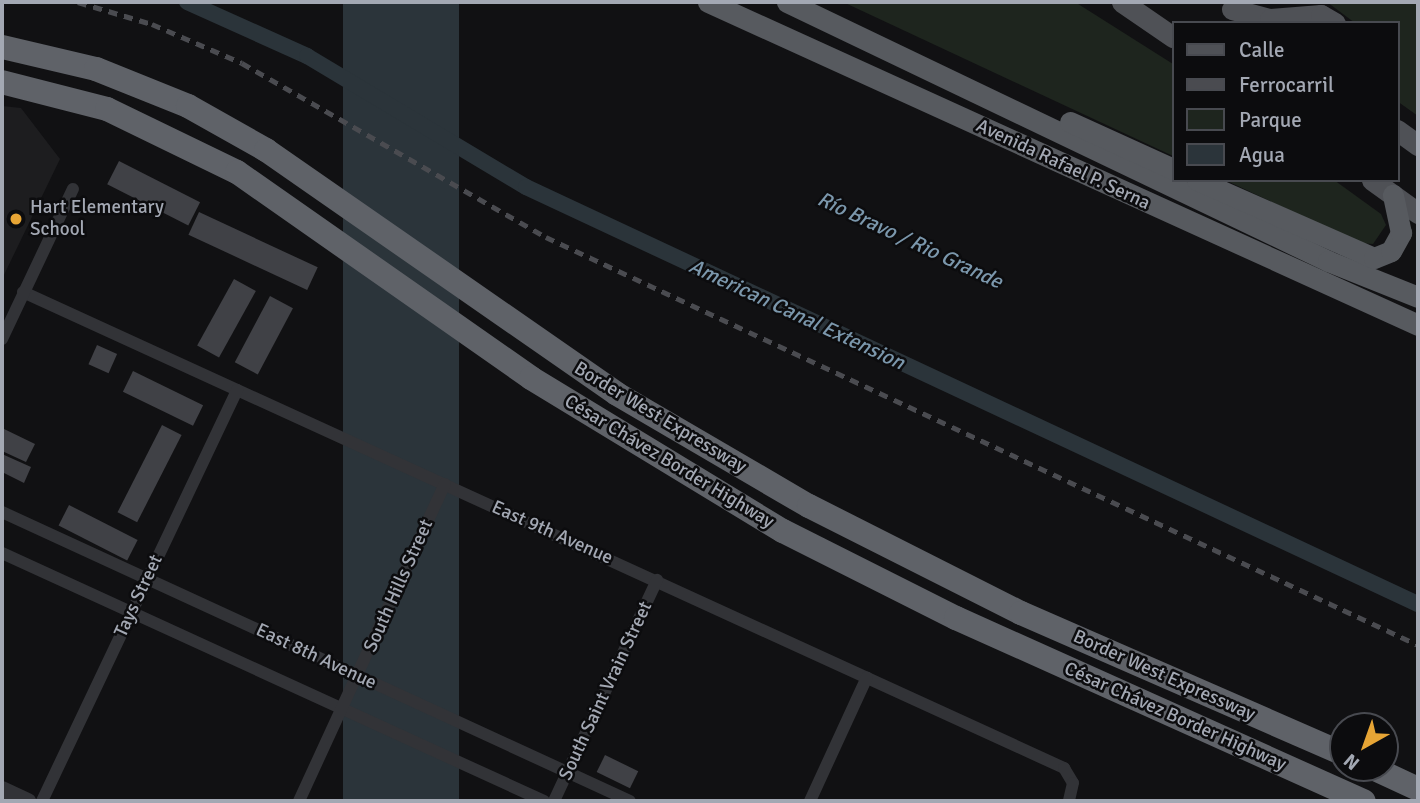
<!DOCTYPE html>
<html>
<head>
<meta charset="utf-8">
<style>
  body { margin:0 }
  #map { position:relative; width:1420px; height:803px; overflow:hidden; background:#111113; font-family:Signika,sans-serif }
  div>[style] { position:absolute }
  .built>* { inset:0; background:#1d1d1f }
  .green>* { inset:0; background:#1e251e }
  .water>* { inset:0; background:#2b343a; transform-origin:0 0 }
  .canal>* { height:16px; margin:-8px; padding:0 8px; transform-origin:8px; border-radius:8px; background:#2b343a }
  .building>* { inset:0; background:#404146; transform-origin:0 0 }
  .minor>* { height:12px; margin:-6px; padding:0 6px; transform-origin:6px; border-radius:6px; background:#323337 }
  .tertiary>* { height:16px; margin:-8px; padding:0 8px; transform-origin:8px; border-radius:8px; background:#323337 }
  .primary>* { height:21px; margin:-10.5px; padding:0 10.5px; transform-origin:10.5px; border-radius:10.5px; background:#4f5156 }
  .trunk>* { height:21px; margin:-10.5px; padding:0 10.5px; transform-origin:10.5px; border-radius:10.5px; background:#575a5f }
  .motorway>* { height:24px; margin:-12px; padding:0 12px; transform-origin:12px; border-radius:12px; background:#5f6268 }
  .rail>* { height:4.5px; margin-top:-2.25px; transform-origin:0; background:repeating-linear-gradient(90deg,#4a4b50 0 9px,transparent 0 16px) }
  .dots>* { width:19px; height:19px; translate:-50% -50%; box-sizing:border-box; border:4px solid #0c0c0e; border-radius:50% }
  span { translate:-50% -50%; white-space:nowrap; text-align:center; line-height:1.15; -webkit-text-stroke:5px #0c0c0e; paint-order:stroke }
  .street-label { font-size:19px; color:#a3a8b3 }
  .poi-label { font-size:19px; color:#a3a8b3 }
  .left { translate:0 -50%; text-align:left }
  .water-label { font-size:21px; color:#7b97ac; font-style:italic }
  .frame { position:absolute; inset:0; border:4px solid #a3a8b3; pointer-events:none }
  .legend { position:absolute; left:1172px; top:21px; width:228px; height:161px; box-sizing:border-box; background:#0c0c0e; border:2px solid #484a50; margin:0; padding:9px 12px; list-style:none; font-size:21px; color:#a3a8b3 }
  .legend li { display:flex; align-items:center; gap:14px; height:35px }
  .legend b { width:35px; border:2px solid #484a50 }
  .north { position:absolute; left:1329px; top:712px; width:70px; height:70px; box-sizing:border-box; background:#0c0c0e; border:2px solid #484a50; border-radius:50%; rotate:220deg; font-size:19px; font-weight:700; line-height:28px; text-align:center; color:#a3a8b3 }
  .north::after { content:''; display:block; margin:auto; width:24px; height:32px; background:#e7a535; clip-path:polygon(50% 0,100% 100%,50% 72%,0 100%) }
</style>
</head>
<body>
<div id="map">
  <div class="built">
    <i style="clip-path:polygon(2px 106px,21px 108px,60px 159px,2px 279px)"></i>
  </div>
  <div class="green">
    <i style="clip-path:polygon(843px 2px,1075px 2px,1173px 64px,1173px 156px)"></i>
    <i style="clip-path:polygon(1327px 2px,1418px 2px,1418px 116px,1397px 101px,1397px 23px,1355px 23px)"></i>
    <i style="clip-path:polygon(1225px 180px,1334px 180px,1381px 214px,1386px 225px,1373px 244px,1359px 243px)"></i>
  </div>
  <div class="water">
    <i style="left:343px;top:2px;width:116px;height:1188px"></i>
  </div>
  <div class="canal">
    <i style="left:187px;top:2px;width:132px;rotate:24.2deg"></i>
    <i style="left:307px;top:56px;width:255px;rotate:30.9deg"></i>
    <i style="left:526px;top:187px;width:985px;rotate:25.06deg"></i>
  </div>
  <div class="building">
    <i style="left:119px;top:161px;width:91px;height:26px;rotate:27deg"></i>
    <i style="left:199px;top:212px;width:131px;height:25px;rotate:25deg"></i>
    <i style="left:234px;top:279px;width:25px;height:76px;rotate:29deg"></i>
    <i style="left:270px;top:296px;width:26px;height:75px;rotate:28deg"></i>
    <i style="left:97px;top:345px;width:22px;height:21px;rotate:24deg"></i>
    <i style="left:133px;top:371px;width:78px;height:23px;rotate:26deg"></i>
    <i style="left:162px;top:425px;width:22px;height:98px;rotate:27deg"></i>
    <i style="clip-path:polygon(2px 428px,35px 444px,26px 462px,2px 451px)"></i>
    <i style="clip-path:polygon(2px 454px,31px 467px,24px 483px,2px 472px)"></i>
    <i style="left:69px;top:505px;width:77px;height:23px;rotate:27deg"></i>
    <i style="left:605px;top:755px;width:37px;height:19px;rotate:26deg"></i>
  </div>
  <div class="minor">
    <i style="left:23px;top:292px;width:1145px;rotate:24.57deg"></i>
    <i style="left:1064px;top:768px;width:17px;rotate:59deg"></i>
    <i style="left:1073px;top:783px;width:18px;rotate:103deg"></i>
    <i style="left:2px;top:339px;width:166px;rotate:-64.7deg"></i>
    <i style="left:2px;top:512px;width:691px;rotate:24.71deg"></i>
    <i style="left:2px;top:553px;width:596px;rotate:24.59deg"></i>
    <i style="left:42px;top:801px;width:455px;rotate:-64.6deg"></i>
    <i style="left:299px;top:801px;width:349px;rotate:-65.3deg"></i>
    <i style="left:554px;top:801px;width:244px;rotate:-65deg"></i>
    <i style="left:810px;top:801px;width:136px;rotate:-65.3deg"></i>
  </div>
  <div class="tertiary">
    <i style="left:2px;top:789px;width:29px;rotate:25deg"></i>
  </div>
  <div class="primary">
    <i style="left:1122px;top:2px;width:62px;rotate:34.5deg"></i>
    <i style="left:1232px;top:9px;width:39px;rotate:15deg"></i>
    <i style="left:1270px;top:19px;width:51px;rotate:-4.5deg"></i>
    <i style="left:1321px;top:15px;width:16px;rotate:30deg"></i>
    <i style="left:1397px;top:130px;width:26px;rotate:36deg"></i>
    <i style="left:1372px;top:180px;width:57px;rotate:35.7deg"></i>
  </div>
  <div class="trunk">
    <i style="left:708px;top:2px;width:780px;rotate:24.46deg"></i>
    <i style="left:787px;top:2px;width:600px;rotate:25.58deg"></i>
    <i style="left:1328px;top:261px;width:97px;rotate:21.8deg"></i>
    <i style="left:1070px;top:122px;width:113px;rotate:24.5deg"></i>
    <i style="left:1197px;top:180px;width:193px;rotate:23.8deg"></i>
    <i style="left:1374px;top:258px;width:18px;rotate:-22deg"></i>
    <i style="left:1391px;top:251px;width:21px;rotate:-61deg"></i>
    <i style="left:1401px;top:233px;width:39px;rotate:-102deg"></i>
  </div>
  <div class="motorway">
    <i style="left:2px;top:47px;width:97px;rotate:13.2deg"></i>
    <i style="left:96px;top:69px;width:99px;rotate:21.9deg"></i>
    <i style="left:188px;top:106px;width:90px;rotate:29.4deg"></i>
    <i style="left:266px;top:150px;width:427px;rotate:34.8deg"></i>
    <i style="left:617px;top:394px;width:222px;rotate:30.3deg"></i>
    <i style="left:809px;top:506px;width:237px;rotate:26.8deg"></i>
    <i style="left:1021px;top:613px;width:352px;rotate:23.6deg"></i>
    <i style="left:2px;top:82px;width:108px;rotate:14.4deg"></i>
    <i style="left:107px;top:109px;width:144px;rotate:25.9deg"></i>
    <i style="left:237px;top:172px;width:359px;rotate:35deg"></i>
    <i style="left:531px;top:378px;width:295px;rotate:31.3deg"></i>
    <i style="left:783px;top:531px;width:194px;rotate:26.7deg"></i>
    <i style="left:956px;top:618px;width:447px;rotate:24.2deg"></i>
    <i style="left:1373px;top:768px;width:50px;rotate:25deg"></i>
  </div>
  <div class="rail">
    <i style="left:78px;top:2px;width:77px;rotate:16.6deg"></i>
    <i style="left:152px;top:24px;width:98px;rotate:23.4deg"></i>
    <i style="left:242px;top:63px;width:350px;rotate:29.8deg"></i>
    <i style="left:546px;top:237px;width:963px;rotate:25.07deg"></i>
  </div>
  <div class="dots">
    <i style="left:16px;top:219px;background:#e7a535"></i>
  </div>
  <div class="street-label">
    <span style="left:1063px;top:165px;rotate:25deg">Avenida Rafael P. Serna</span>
    <span style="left:660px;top:418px;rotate:31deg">Border West Expressway</span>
    <span style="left:669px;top:462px;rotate:31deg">César Chávez Border Highway</span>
    <span style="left:552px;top:533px;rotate:24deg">East 9th Avenue</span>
    <span style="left:399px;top:586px;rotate:-66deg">South Hills Street</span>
    <span style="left:139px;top:596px;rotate:-65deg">Tays Street</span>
    <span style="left:316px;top:657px;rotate:25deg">East 8th Avenue</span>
    <span style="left:1164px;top:676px;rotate:24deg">Border West Expressway</span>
    <span style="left:606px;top:691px;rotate:-65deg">South Saint Vrain Street</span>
    <span style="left:1175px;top:717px;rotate:24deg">César Chávez Border Highway</span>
  </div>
  <div class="poi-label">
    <span class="left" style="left:30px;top:219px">Hart Elementary<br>School</span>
  </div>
  <div class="water-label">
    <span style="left:910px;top:240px;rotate:25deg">Río Bravo / Rio Grande</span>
    <span style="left:797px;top:314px;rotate:25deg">American Canal Extension</span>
  </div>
  <div class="frame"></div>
  <ul class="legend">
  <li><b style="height:9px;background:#4f5156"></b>Calle</li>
  <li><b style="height:9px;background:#4a4b50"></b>Ferrocarril</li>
  <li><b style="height:19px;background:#1e251e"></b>Parque</li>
  <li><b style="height:19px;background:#2b343a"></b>Agua</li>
  </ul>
  <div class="north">N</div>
</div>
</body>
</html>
